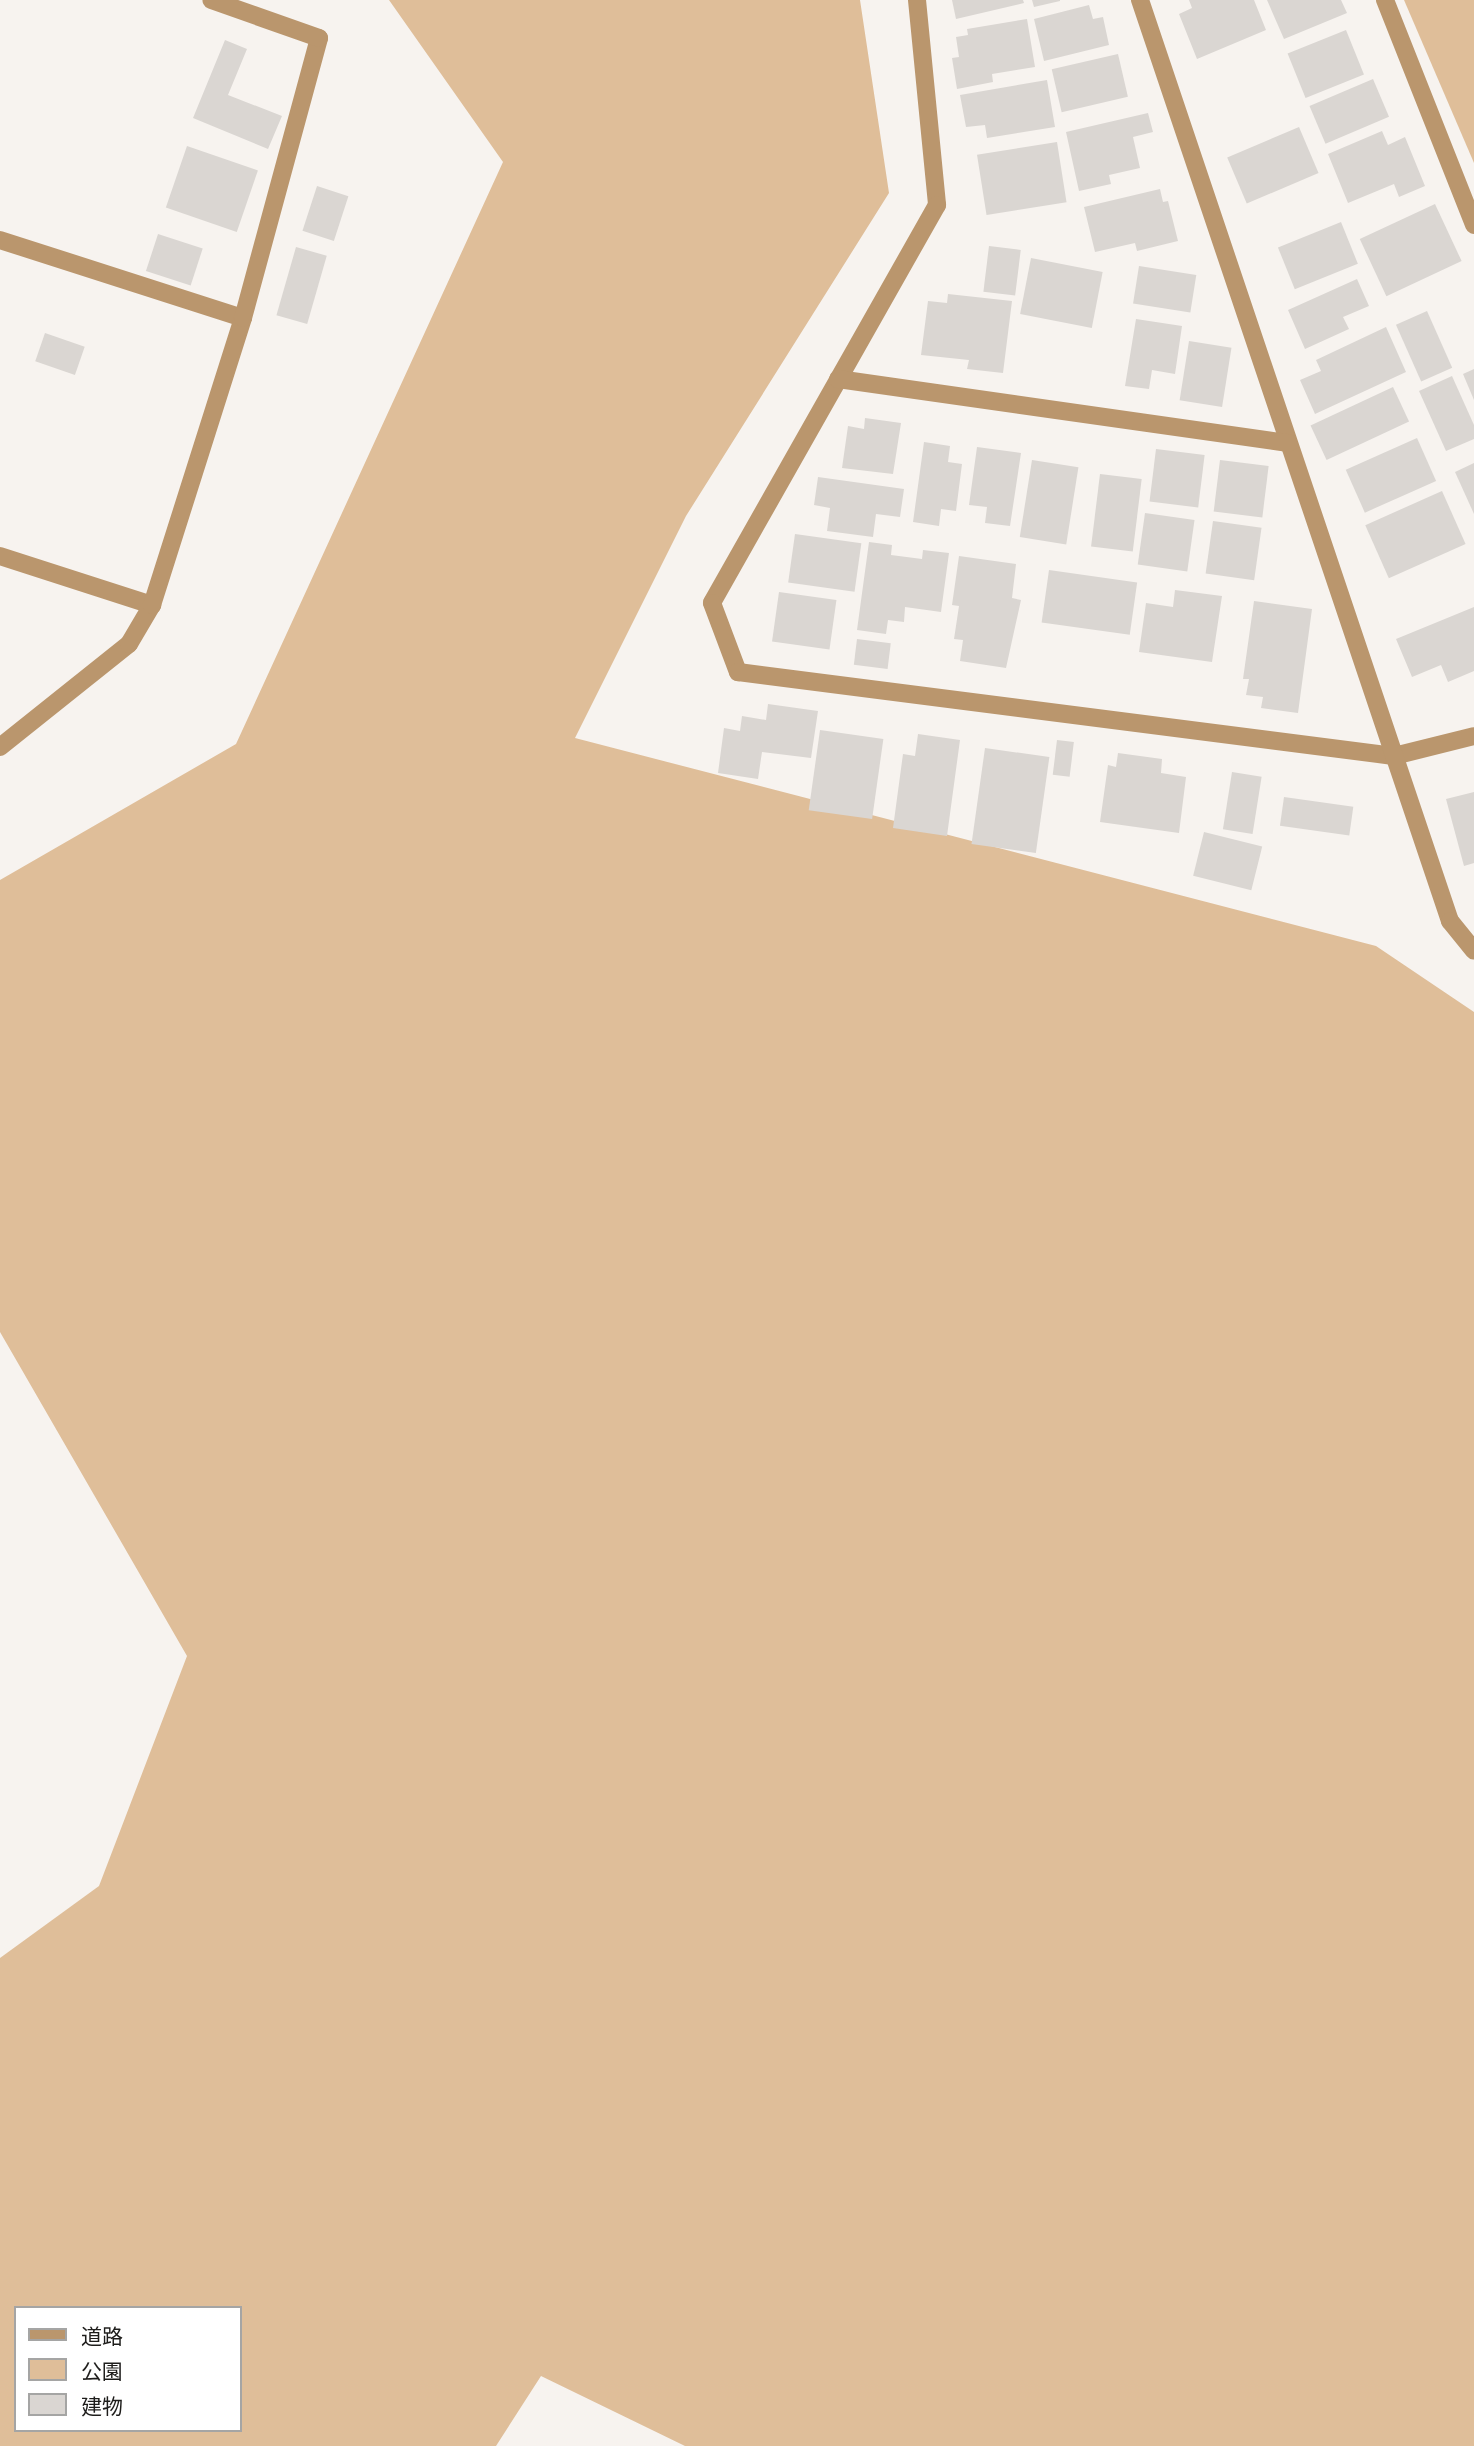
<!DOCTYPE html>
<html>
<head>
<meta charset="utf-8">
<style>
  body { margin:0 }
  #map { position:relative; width:1474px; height:2446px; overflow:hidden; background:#f7f3ef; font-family:"Golos Text","Noto Sans JP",sans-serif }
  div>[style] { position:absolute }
  .green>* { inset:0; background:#dfbe99 }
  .building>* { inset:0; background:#dad6d2; transform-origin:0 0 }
  .minor>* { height:18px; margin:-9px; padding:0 9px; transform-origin:9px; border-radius:9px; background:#ba966d }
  span { translate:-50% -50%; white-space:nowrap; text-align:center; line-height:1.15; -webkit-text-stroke:7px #fff; paint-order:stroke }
  .legend { position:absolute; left:14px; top:2306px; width:228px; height:126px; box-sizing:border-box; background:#fff; border:2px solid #a5a5a4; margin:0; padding:9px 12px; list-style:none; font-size:21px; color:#1e1d1b }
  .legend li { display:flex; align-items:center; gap:14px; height:35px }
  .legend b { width:35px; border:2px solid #a5a5a4 }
</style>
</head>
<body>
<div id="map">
  <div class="green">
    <i style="clip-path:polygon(evenodd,389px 0,860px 0,889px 193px,686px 516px,575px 738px,1376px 946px,1474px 1012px,1474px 2446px,685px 2446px,541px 2376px,496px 2446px,0 2446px,0 1958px,99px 1886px,187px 1656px,0 1332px,0 880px,236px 744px,503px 162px,389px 0,16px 2308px,240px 2308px,240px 2430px,16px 2430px,16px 2308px)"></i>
    <i style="clip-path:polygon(1404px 0,1474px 0,1474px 163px)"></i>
  </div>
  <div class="building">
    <i style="clip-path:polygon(952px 0,1023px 0,1024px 3px,956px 19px)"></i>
    <i style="clip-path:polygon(1032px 0,1060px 0,1060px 1px,1034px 7px)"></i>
    <i style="clip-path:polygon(1189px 0,1254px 0,1266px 30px,1197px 59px,1179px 14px,1192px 8px)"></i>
    <i style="clip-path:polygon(1267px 0,1341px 0,1347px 13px,1284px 39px)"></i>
    <i style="clip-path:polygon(1089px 5px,1093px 19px,1103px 17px,1109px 45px,1044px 61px,1034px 19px)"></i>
    <i style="clip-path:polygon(1027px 19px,1035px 67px,992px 74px,993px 82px,957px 89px,952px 58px,959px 57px,956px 37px,968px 35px,967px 29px)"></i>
    <i style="left:1346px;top:30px;width:48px;height:63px;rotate:68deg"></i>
    <i style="clip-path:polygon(225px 40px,247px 49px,228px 95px,282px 116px,268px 149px,193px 118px)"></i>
    <i style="left:1118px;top:54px;width:44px;height:68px;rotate:77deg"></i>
    <i style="left:1373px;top:79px;width:41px;height:69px;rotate:67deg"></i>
    <i style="clip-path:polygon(1047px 80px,1055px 127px,987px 138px,985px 125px,966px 127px,960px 95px)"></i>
    <i style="clip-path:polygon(1148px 113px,1153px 132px,1133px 137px,1140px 168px,1109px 175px,1111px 184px,1079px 191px,1066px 132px)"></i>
    <i style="left:1299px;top:127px;width:50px;height:78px;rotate:67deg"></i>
    <i style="clip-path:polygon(1382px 131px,1388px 145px,1405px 137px,1425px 186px,1399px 197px,1394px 184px,1348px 203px,1328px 154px)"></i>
    <i style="left:1057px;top:142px;width:61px;height:81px;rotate:81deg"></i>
    <i style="left:187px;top:146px;width:75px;height:65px;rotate:19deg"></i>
    <i style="left:317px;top:186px;width:33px;height:47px;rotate:18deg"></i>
    <i style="clip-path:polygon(1160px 189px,1163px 202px,1168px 201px,1178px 241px,1137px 251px,1135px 243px,1095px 252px,1084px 207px)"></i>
    <i style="left:1435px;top:204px;width:63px;height:83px;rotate:65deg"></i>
    <i style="left:1341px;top:222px;width:45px;height:68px;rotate:68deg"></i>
    <i style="left:158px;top:234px;width:47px;height:39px;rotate:18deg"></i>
    <i style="left:989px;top:246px;width:32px;height:46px;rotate:7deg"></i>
    <i style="left:296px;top:247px;width:32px;height:71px;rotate:16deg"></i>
    <i style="left:1031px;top:258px;width:73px;height:57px;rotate:11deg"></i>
    <i style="left:1139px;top:266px;width:58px;height:38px;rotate:9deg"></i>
    <i style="clip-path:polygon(1357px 279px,1369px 306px,1343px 317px,1349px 329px,1305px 349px,1288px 310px)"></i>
    <i style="clip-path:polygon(948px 294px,1012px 301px,1003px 373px,967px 369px,969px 360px,921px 355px,928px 301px,947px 303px)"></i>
    <i style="left:1427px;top:311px;width:62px;height:34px;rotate:66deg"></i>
    <i style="clip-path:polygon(1136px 319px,1182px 326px,1175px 374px,1152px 370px,1149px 389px,1125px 386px)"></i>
    <i style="clip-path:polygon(1386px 327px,1406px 372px,1315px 414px,1300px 380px,1321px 371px,1316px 360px)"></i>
    <i style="left:45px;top:333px;width:42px;height:30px;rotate:19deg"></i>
    <i style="left:1189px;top:341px;width:43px;height:60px;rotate:9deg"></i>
    <i style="clip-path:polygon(1474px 369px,1474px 400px,1463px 374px)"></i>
    <i style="clip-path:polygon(1452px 376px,1474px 425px,1474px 439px,1446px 451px,1419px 391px)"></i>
    <i style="left:1393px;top:387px;width:38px;height:91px;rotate:65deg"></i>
    <i style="clip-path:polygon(865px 418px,901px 423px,893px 474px,842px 468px,848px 426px,864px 429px)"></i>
    <i style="left:1417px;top:438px;width:47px;height:78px;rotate:66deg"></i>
    <i style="clip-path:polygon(924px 442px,950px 446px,948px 462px,962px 464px,956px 511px,941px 509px,939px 526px,913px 522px)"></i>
    <i style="clip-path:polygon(977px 447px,1021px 453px,1010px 526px,985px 523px,987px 507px,969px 505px)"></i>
    <i style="left:1156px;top:449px;width:49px;height:53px;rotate:7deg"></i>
    <i style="left:1032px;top:460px;width:47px;height:78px;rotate:9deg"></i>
    <i style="left:1220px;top:460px;width:49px;height:52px;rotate:7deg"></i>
    <i style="clip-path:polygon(1474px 463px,1474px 514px,1455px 472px)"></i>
    <i style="left:1100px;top:474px;width:42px;height:73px;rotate:7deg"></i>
    <i style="clip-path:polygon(818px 477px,904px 489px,900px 517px,876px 514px,873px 537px,827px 531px,830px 508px,814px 505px)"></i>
    <i style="left:1442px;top:491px;width:58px;height:84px;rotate:66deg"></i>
    <i style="left:1145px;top:513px;width:50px;height:52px;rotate:8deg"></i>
    <i style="left:1213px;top:521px;width:49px;height:53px;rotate:8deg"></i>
    <i style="left:795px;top:534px;width:67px;height:49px;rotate:8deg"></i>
    <i style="clip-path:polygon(869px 542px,892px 545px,891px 555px,922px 559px,923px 550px,949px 553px,941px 612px,905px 607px,904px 622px,888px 620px,886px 634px,857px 630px)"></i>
    <i style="clip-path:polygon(959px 556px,1016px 564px,1012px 598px,1021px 600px,1006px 668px,960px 661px,963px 640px,954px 639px,959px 606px,952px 605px)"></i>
    <i style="left:1049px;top:570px;width:89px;height:53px;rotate:8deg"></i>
    <i style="clip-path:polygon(1175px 590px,1222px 596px,1212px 662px,1139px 652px,1146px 603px,1173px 607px)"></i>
    <i style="left:779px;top:592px;width:58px;height:50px;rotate:8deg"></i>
    <i style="clip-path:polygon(1254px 601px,1312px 609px,1298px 713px,1261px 708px,1263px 697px,1246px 695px,1249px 679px,1243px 679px)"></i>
    <i style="clip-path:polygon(1474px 607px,1474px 671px,1448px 682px,1441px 665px,1412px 677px,1396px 639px)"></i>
    <i style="left:857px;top:639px;width:34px;height:26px;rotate:7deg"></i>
    <i style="clip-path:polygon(768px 704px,818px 711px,811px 758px,762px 752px,758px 779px,718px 773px,724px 728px,740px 731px,742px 716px,766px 720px)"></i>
    <i style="left:820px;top:730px;width:64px;height:81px;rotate:8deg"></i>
    <i style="clip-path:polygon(918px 734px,960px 740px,947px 836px,893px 828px,903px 754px,915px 756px)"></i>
    <i style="left:1057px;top:740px;width:17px;height:35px;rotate:7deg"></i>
    <i style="left:985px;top:748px;width:65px;height:97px;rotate:8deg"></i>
    <i style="clip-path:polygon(1118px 753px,1162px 759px,1161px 773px,1186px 777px,1179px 833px,1100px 822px,1108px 765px,1116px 767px)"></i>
    <i style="left:1232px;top:772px;width:30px;height:58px;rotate:9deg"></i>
    <i style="clip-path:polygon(1474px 792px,1474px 863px,1464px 866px,1446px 799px)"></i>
    <i style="left:1284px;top:797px;width:70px;height:29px;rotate:8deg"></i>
    <i style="left:1204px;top:832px;width:60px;height:45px;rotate:14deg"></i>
  </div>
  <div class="minor">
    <i style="left:917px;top:0;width:206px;rotate:84.4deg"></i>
    <i style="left:937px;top:205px;width:457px;rotate:119.5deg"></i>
    <i style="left:712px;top:603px;width:74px;rotate:69.4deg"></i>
    <i style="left:738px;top:672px;width:661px;rotate:7.3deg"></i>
    <i style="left:1394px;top:756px;width:82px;rotate:-14deg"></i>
    <i style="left:1140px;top:0;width:972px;rotate:71.4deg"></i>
    <i style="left:1450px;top:921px;width:38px;rotate:51deg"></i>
    <i style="left:1385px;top:0;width:242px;rotate:68.4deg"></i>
    <i style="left:0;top:240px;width:255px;rotate:17.8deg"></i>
    <i style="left:838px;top:379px;width:455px;rotate:8.1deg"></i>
    <i style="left:0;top:556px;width:160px;rotate:17.9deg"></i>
    <i style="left:0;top:747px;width:165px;rotate:-38.6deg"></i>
    <i style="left:129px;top:644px;width:45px;rotate:-59.5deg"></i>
    <i style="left:152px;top:605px;width:301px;rotate:-72.4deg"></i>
    <i style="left:243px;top:318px;width:290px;rotate:-74.8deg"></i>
    <i style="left:319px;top:38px;width:114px;rotate:-160.6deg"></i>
  </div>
  <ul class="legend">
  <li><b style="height:9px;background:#ba966d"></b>道路</li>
  <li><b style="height:19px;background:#dfbe99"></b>公園</li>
  <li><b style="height:19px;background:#dad6d2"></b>建物</li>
  </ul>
</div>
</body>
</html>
